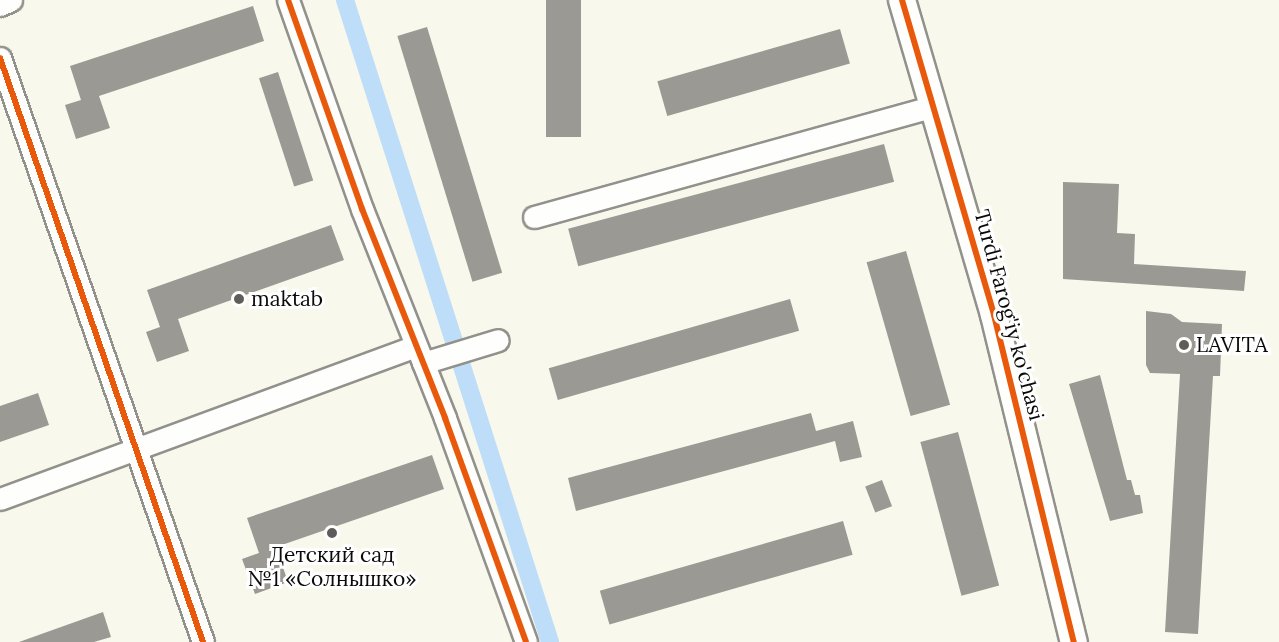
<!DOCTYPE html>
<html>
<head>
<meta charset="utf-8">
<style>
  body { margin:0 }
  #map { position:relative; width:1279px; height:642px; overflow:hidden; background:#f9f8ec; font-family:Lora,serif }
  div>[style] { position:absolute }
  .canal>* { height:18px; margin:-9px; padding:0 9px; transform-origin:9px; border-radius:9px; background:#beddf8 }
  .building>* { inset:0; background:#9b9993; transform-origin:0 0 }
  .roads { filter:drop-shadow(2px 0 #92918c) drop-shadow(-2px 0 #92918c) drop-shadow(0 2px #92918c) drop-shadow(0 -2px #92918c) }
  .minor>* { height:21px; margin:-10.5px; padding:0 10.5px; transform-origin:10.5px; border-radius:10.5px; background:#fefefc }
  .tertiary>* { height:26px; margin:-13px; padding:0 13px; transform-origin:13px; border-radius:13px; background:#fefefc }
  .cycleway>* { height:6px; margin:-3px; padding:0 3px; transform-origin:3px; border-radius:3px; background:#e8590c }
  .dots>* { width:16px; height:16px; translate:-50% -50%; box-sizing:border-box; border:3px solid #fff; border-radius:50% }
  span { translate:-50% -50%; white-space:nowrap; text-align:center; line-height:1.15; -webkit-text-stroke:6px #fff; paint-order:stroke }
  .poi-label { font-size:21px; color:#0a0a0a }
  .left { translate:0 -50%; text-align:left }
  .street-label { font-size:21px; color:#0a0a0a }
</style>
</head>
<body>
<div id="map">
  <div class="canal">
    <i style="left:345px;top:0;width:674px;rotate:72.29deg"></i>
  </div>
  <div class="building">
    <i style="left:546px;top:0;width:35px;height:137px"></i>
    <i style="clip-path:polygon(253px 6px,264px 41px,99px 96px,110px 128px,76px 139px,65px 105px,81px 100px,70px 66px)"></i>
    <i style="left:427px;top:27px;width:257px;height:31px;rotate:73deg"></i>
    <i style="left:840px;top:29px;width:36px;height:190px;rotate:74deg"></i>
    <i style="left:278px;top:72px;width:114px;height:20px;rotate:72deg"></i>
    <i style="left:884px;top:144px;width:39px;height:327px;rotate:75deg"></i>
    <i style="clip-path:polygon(1063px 182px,1119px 184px,1117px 233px,1135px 234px,1134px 264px,1246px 271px,1244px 291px,1063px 279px)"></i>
    <i style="clip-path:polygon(331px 225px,344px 260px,178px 319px,189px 351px,157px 362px,146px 332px,160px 327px,147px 290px)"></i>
    <i style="left:906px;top:251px;width:160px;height:41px;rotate:74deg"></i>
    <i style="left:790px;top:299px;width:33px;height:251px;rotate:74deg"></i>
    <i style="clip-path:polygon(1146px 311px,1171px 314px,1182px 322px,1222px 324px,1220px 376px,1213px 376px,1198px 634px,1165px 632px,1180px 374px,1150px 373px,1146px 365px)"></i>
    <i style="clip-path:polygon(1100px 375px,1127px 480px,1131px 480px,1135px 495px,1140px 495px,1143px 513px,1110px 521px,1069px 384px)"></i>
    <i style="clip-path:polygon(38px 393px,49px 425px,0 442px,0 406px)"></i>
    <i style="clip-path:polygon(811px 413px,816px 431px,853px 421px,862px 457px,840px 462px,835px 441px,576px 511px,568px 478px)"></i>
    <i style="left:958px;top:432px;width:159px;height:39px;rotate:75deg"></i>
    <i style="clip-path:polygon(432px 455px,444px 489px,276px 547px,288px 582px,255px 594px,242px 559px,259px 553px,247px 518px)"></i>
    <i style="left:882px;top:480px;width:28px;height:18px;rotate:69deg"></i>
    <i style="left:843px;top:521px;width:35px;height:253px;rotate:74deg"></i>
    <i style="clip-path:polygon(103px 612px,111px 637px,94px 642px,19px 642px)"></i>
  </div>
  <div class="roads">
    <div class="minor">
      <i style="left:288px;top:0;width:222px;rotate:70.5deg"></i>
      <i style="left:362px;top:209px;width:225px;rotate:68.3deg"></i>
      <i style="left:445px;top:418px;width:238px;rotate:70.1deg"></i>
      <i style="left:0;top:5px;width:12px;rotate:-24deg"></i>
      <i style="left:0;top:58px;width:618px;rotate:70.83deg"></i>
      <i style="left:534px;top:217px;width:414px;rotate:-15.5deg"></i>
      <i style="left:423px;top:363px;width:78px;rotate:-17deg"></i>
      <i style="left:0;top:499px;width:443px;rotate:-20.2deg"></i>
    </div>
    <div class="tertiary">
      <i style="left:902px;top:0;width:328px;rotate:73.7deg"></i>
      <i style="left:994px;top:315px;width:337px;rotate:76.3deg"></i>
    </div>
  </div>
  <div class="cycleway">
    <i style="left:288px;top:0;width:222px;rotate:70.5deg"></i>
    <i style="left:362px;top:209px;width:225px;rotate:68.3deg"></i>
    <i style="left:445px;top:418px;width:238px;rotate:70.1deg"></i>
    <i style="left:902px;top:0;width:328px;rotate:73.7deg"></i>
    <i style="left:994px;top:315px;width:337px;rotate:76.3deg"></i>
    <i style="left:0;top:58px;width:618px;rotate:70.83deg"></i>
  </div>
  <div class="dots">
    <i style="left:239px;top:299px;background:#5e5d59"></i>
    <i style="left:1184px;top:345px;background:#5e5d59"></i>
    <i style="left:332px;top:533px;background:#5e5d59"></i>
  </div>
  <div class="poi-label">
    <span class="left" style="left:251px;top:299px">maktab</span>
    <span class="left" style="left:1196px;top:345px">LAVITA</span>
    <span style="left:332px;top:567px">Детский сад<br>№1 «Солнышко»</span>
  </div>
  <div class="street-label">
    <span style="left:1009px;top:315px;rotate:75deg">Turdi Farog'iy ko'chasi</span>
  </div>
</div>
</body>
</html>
